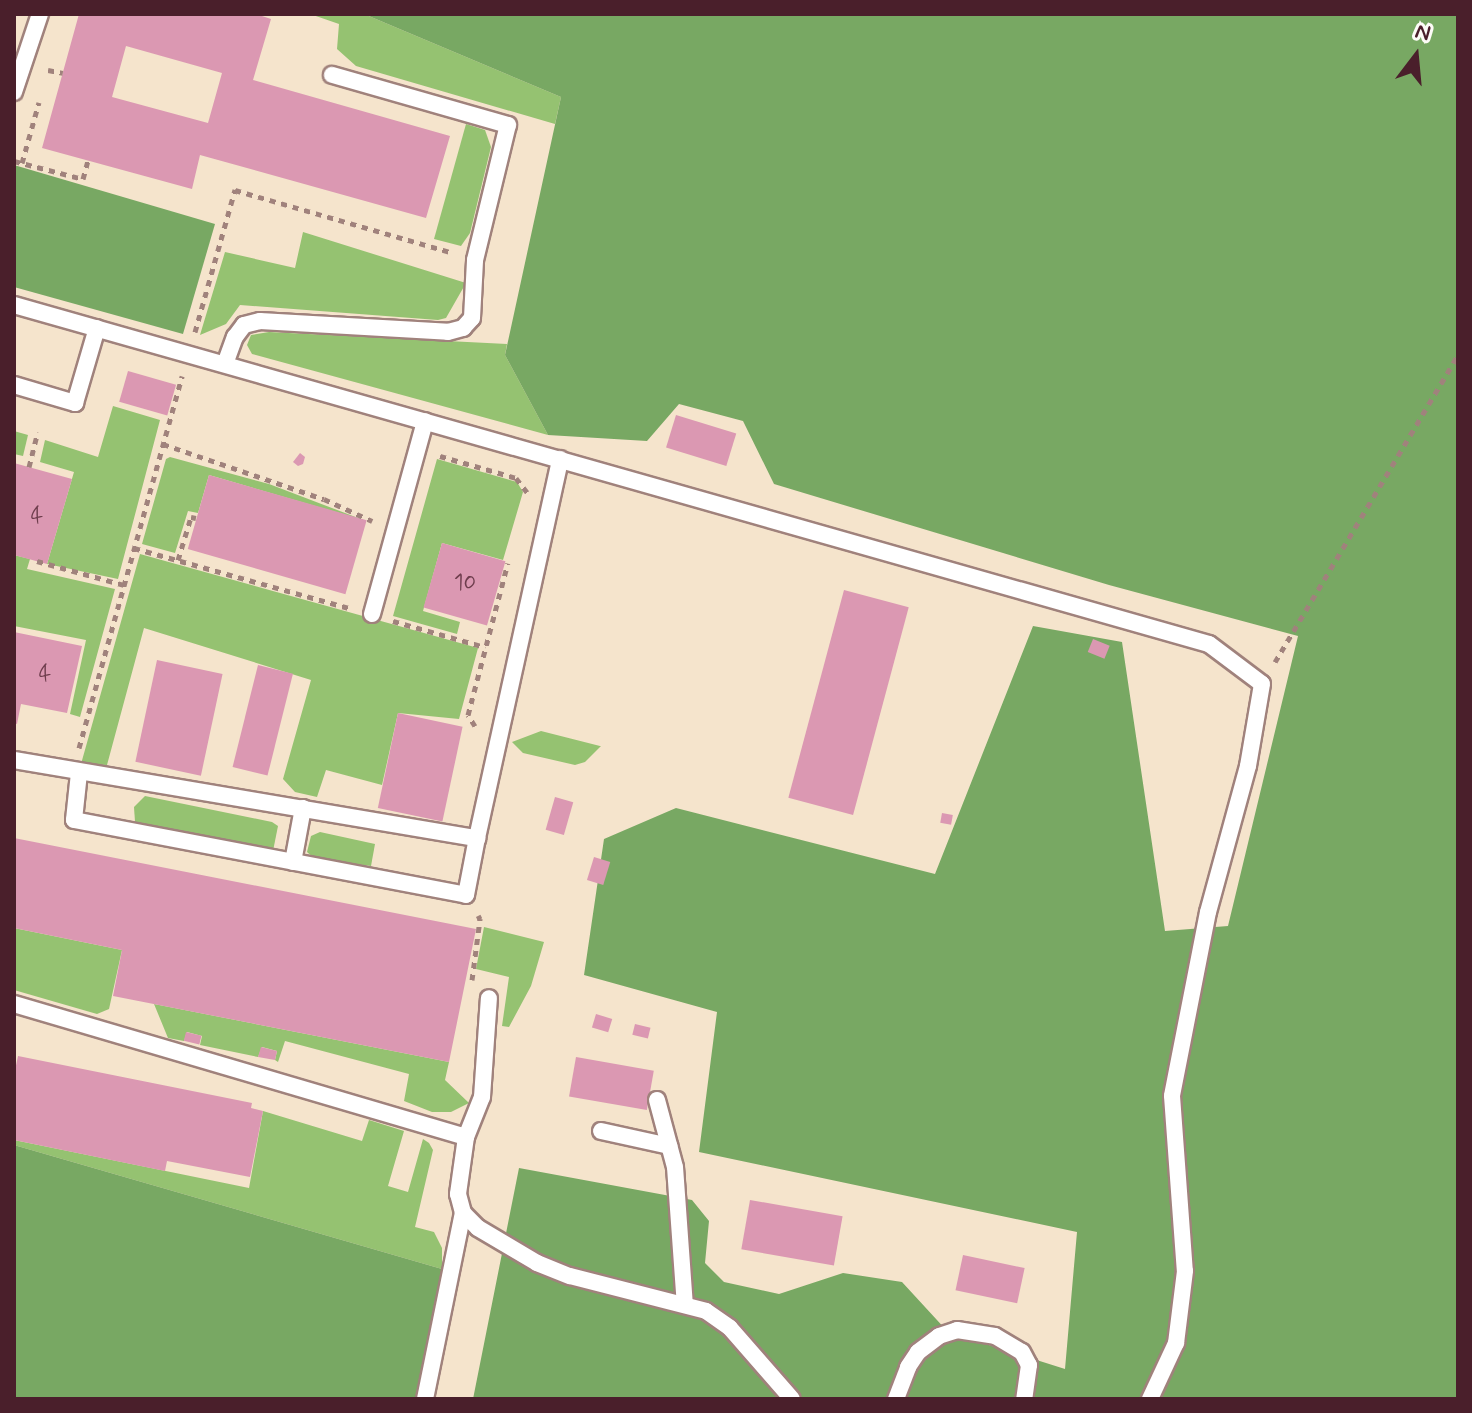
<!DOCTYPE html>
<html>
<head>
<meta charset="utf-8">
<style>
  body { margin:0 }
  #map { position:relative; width:1472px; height:1413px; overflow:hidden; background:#f5e4cc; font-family:Mynerve,sans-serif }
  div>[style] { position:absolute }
  .green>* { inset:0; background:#95c271 }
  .forest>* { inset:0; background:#78a863 }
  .building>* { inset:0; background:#db98b2; transform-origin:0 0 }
  .path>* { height:5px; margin-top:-2.5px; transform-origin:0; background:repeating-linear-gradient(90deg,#a0827c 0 6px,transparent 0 12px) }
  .roads { filter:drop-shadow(2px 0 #a0827c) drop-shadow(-2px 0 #a0827c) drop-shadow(0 2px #a0827c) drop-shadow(0 -2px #a0827c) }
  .service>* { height:16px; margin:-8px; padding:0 8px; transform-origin:8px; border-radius:8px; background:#fff }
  span { translate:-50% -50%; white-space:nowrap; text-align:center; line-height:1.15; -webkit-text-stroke:8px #fdfcf7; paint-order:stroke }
  .number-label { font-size:22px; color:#6e3d4d }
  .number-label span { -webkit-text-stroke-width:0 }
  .frame { position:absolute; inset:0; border:16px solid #4a1f2b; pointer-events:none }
  .north { position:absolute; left:1376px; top:16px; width:80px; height:80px; -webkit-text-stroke:6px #fdfcf7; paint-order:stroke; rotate:16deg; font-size:22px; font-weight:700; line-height:32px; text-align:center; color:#4a1f2b }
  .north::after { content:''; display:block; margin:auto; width:28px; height:36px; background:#4a1f2b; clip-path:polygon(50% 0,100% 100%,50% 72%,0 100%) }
</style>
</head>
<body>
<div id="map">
  <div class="green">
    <i style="clip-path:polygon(310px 14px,364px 14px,561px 97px,555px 124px,356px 66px,337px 49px,339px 24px)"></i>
    <i style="clip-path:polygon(466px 124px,485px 130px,491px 147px,470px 233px,461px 246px,434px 239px)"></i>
    <i style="clip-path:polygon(303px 232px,466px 283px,446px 318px,438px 320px,240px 305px,226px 324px,200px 335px,225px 252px,295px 268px)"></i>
    <i style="clip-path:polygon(269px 332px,507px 344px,505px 355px,548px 435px,252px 354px,247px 345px,251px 335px)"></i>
    <i style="clip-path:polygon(113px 406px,160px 420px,118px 579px,47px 564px,74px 472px,40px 462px,45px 440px,98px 457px)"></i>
    <i style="clip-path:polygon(14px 431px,28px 435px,23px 456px,14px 454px)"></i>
    <i style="clip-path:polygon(170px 457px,269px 484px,366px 521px,209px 475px,198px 513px,188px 511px,175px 553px,142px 544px,166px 459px)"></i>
    <i style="clip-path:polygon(437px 459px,517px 482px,523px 492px,503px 560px,442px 543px,423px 611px,460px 622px,457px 634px,393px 616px)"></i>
    <i style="clip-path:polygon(140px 554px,478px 648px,459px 719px,398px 713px,382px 785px,326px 770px,317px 797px,295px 792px,283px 779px,311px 680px,144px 628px,107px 765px,81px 764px)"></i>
    <i style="clip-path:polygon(14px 555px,30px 559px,27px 569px,115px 589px,80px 717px,70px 714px,86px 640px,14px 626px)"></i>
    <i style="clip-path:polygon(541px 731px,600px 746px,601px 746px,585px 762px,575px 765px,523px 753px,512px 742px)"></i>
    <i style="clip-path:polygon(145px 796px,272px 822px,278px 826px,273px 851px,135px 822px,134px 807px)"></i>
    <i style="clip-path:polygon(320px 832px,375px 844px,371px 866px,315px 859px,307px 852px,311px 836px)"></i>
    <i style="clip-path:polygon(484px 927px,544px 942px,531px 986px,509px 1027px,502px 1026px,509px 977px,476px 969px)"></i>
    <i style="clip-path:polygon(14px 928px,122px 950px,109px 1009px,97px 1014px,14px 990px)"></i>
    <i style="clip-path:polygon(154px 1004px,449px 1062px,445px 1080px,469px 1103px,451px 1112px,432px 1112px,404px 1101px,409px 1074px,285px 1041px,278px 1062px,275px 1060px,277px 1051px,262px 1047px,258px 1057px,200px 1045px,202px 1036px,187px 1032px,184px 1041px,168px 1038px)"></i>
    <i style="clip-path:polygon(263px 1111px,362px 1141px,369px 1120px,404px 1131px,388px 1186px,408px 1192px,423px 1139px,429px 1143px,433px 1150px,415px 1227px,434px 1232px,442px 1248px,442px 1269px,14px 1145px,14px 1140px,249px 1188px)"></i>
  </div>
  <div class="forest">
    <i style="clip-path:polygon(364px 14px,1458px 14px,1458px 1399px,473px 1399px,519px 1168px,692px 1200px,709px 1221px,705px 1263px,724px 1282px,779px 1294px,843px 1273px,902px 1282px,948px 1332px,1065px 1369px,1077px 1232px,699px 1152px,717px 1012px,584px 975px,604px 839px,676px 808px,935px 874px,1033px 626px,1122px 642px,1165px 931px,1228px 926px,1298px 636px,1109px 585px,774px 484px,743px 421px,679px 404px,647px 441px,548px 435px,505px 355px,561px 97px)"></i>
    <i style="clip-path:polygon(14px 165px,215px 224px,183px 334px,14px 287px)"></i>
    <i style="clip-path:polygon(14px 1145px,442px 1269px,416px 1399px,14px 1399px)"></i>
  </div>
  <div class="building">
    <i style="clip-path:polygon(evenodd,79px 14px,256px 14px,271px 19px,253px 80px,450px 136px,426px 218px,200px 155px,192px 189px,42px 148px,79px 14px,126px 46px,222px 73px,208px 123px,112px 97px,126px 46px)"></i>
    <i style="left:128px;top:371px;width:50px;height:32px;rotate:16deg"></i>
    <i style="left:676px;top:415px;width:63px;height:34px;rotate:17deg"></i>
    <i style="clip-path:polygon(300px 453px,305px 457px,303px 464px,298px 466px,293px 462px)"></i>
    <i style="clip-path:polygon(14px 463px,72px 479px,47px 564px,14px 555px)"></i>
    <i style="left:209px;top:475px;width:164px;height:77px;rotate:16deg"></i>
    <i style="left:442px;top:543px;width:66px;height:67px;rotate:16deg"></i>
    <i style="left:844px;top:590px;width:67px;height:215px;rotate:15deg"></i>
    <i style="clip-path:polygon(14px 632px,82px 646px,67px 713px,21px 704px,17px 724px,14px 723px)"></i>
    <i style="left:1093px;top:639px;width:18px;height:14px;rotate:22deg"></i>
    <i style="left:157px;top:660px;width:67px;height:104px;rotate:12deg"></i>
    <i style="left:258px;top:665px;width:36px;height:105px;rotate:14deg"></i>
    <i style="left:398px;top:713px;width:66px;height:97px;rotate:12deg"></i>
    <i style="left:555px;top:797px;width:19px;height:34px;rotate:16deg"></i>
    <i style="left:942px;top:813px;width:11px;height:10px;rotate:10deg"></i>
    <i style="clip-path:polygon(14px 838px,476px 929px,449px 1062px,113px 996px,122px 950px,14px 928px)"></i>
    <i style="left:594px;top:857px;width:17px;height:24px;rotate:17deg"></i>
    <i style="left:596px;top:1014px;width:17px;height:14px;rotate:17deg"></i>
    <i style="left:635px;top:1024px;width:16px;height:11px;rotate:14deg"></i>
    <i style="left:186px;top:1032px;width:16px;height:9px;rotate:14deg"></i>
    <i style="clip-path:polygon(261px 1047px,277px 1051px,275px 1060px,258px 1057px)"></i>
    <i style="clip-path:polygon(18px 1056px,252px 1103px,251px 1108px,263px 1111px,250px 1177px,167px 1161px,165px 1171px,14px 1140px,14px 1075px)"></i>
    <i style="left:576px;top:1057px;width:79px;height:40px;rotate:10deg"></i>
    <i style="left:750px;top:1200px;width:94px;height:50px;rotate:10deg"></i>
    <i style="left:963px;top:1255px;width:63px;height:36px;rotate:12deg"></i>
  </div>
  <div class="path">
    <i style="left:48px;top:70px;width:15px;rotate:11deg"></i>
    <i style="left:14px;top:161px;width:71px;rotate:14.6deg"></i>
    <i style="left:83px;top:179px;width:20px;rotate:-75deg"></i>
    <i style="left:22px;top:163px;width:63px;rotate:-74.4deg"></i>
    <i style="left:195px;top:332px;width:148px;rotate:-74.3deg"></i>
    <i style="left:235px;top:190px;width:227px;rotate:16.1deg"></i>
    <i style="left:163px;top:444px;width:170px;rotate:18.9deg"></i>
    <i style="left:324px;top:499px;width:53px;rotate:24.6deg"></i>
    <i style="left:440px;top:456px;width:79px;rotate:16.1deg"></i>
    <i style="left:516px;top:478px;width:18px;rotate:52deg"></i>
    <i style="left:29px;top:467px;width:36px;rotate:-76deg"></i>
    <i style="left:134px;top:548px;width:223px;rotate:15.6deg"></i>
    <i style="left:178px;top:560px;width:45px;rotate:-73.2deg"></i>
    <i style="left:191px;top:517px;width:5px;rotate:11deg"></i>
    <i style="left:37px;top:561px;width:90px;rotate:15.4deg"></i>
    <i style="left:393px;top:621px;width:96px;rotate:15.8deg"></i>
    <i style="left:1275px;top:662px;width:357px;rotate:-59.2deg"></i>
    <i style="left:475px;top:726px;width:13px;rotate:-122deg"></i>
    <i style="left:468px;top:715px;width:157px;rotate:-75.3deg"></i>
    <i style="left:79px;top:748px;width:386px;rotate:-74.5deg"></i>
    <i style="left:472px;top:980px;width:62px;rotate:-82.5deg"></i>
    <i style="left:480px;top:919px;width:4px;rotate:-117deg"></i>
  </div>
  <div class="roads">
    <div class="service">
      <i style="left:14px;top:92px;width:82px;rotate:-71.6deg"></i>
      <i style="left:14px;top:305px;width:1242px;rotate:15.84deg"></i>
      <i style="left:1209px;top:644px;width:66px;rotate:37deg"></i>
      <i style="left:1262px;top:684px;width:83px;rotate:99.7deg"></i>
      <i style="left:1248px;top:766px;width:151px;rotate:105.3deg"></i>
      <i style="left:1208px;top:912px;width:187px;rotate:101.1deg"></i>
      <i style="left:1172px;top:1096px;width:175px;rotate:85.8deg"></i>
      <i style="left:1185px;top:1271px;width:73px;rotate:97.1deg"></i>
      <i style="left:1176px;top:1343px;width:62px;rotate:114.9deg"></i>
      <i style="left:225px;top:364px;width:29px;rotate:-70deg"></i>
      <i style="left:235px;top:337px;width:15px;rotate:-53deg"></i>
      <i style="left:244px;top:325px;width:16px;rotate:-14deg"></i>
      <i style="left:260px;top:321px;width:188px;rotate:3.3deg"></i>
      <i style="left:448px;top:332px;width:16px;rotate:-15deg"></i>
      <i style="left:463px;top:328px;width:13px;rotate:-48deg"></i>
      <i style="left:472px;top:318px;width:58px;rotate:-87deg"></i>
      <i style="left:475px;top:260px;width:139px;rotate:-76.3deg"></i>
      <i style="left:508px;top:125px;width:183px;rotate:-164.1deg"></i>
      <i style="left:14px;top:385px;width:64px;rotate:16.4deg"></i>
      <i style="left:75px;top:403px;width:78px;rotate:-73.7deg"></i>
      <i style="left:372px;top:614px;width:200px;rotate:-74.6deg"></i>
      <i style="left:14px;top:760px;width:470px;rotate:9.6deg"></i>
      <i style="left:477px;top:838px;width:388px;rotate:-77.6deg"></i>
      <i style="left:79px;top:773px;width:47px;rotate:96.1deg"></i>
      <i style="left:74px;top:820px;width:399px;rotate:10.8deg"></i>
      <i style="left:466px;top:895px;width:58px;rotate:-79.1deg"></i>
      <i style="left:293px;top:862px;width:55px;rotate:-79.5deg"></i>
      <i style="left:14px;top:1004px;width:471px;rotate:16.4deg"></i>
      <i style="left:466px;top:1137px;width:58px;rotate:98deg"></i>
      <i style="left:458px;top:1194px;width:20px;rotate:75deg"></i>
      <i style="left:463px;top:1213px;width:21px;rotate:45deg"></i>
      <i style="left:478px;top:1228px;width:69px;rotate:30.7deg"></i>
      <i style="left:537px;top:1263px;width:35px;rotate:22deg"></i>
      <i style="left:570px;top:1276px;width:140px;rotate:14.4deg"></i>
      <i style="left:706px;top:1311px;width:29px;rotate:35deg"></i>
      <i style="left:730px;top:1328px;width:94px;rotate:48.9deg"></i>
      <i style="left:657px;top:1100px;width:69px;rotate:75deg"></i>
      <i style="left:675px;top:1167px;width:138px;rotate:85.9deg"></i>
      <i style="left:601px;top:1131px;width:70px;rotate:12.4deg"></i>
      <i style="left:466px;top:1137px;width:43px;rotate:-68.2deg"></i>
      <i style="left:482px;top:1097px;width:99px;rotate:-86deg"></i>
      <i style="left:425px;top:1399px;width:190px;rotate:-78.5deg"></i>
      <i style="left:896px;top:1399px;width:34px;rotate:-69deg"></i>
      <i style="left:908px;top:1367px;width:18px;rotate:-56deg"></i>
      <i style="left:918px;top:1352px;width:26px;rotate:-37deg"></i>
      <i style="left:939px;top:1336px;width:19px;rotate:-18deg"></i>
      <i style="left:957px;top:1330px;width:38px;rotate:9deg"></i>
      <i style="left:995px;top:1336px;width:31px;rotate:31deg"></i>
      <i style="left:1022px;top:1352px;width:15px;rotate:62deg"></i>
      <i style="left:1029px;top:1365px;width:34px;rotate:98deg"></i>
    </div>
  </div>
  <div class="number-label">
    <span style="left:37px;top:517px">4</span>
    <span style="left:465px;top:584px">10</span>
    <span style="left:45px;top:675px">4</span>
  </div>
  <div class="frame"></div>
  <div class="north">N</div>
</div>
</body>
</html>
